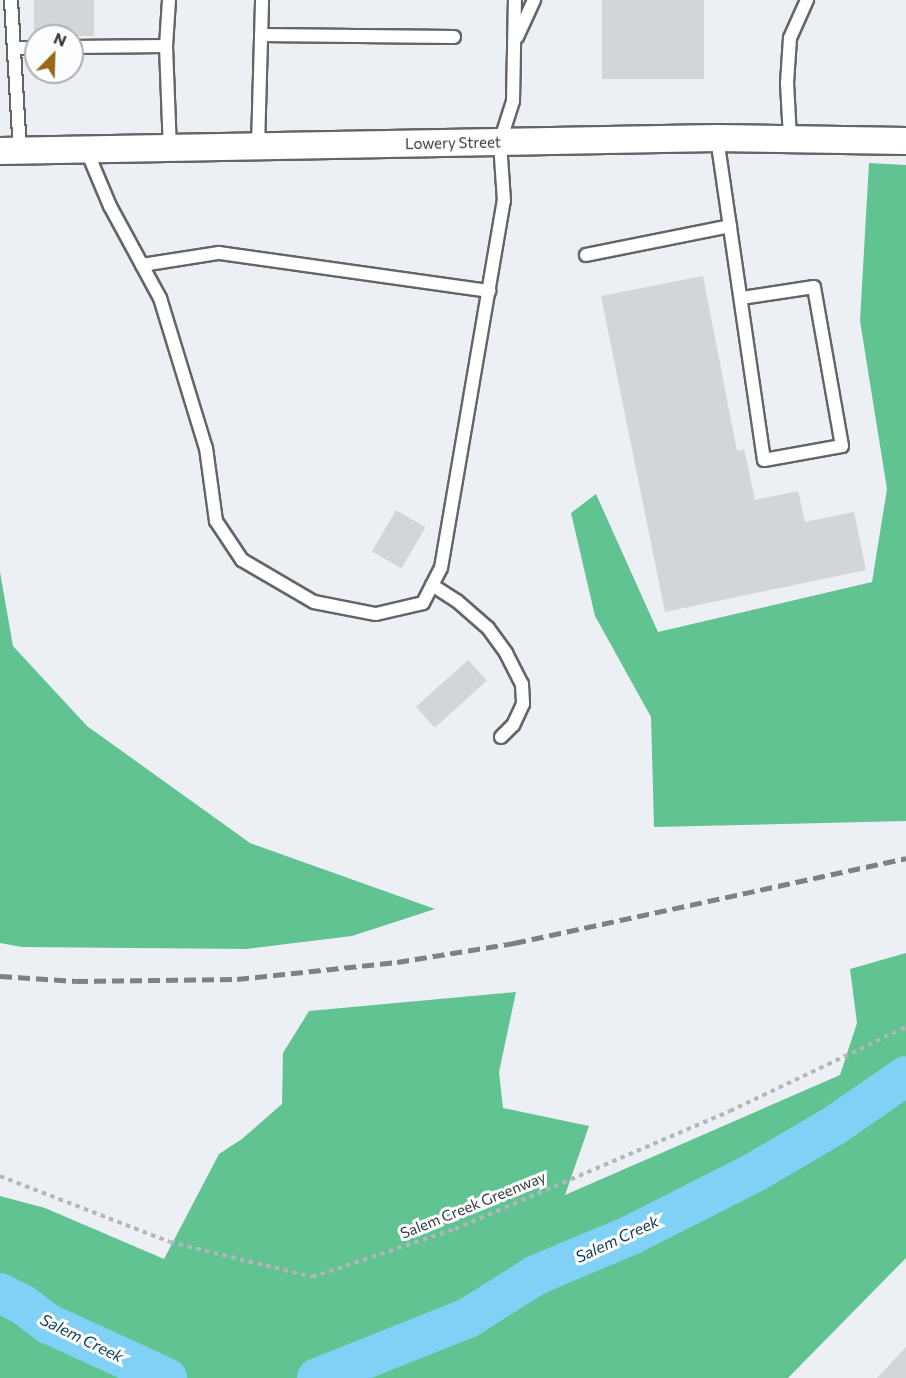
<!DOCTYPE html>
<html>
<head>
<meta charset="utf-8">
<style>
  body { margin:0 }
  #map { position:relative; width:906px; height:1378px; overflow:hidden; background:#ecf0f4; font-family:Commissioner,sans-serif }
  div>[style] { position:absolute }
  .forest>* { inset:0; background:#62c392 }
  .river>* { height:40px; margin:-20px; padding:0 20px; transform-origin:20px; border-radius:20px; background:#81d0f5 }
  .building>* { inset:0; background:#d1d6d9; transform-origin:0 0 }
  .path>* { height:4px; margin-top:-2px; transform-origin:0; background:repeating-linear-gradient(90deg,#b3b6b9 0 4.5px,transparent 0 9px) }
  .roads { filter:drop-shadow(2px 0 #626669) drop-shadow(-2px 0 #626669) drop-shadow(0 2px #626669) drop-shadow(0 -2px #626669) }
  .service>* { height:12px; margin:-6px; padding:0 6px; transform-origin:6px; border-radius:6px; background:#fff }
  .minor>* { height:26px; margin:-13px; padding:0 13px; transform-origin:13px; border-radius:13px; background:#fff }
  .rail>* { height:4.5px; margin-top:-2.25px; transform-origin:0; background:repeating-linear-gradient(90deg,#7e8183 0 12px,transparent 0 18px) }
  span { translate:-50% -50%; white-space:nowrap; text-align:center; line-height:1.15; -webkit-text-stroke:6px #fcfdff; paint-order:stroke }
  .street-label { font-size:15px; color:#37393a }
  .water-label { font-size:16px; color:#0d3c4f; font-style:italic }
  .north { position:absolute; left:24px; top:24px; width:60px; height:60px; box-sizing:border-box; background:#fcfdff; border:2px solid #adafb0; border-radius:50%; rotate:23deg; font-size:16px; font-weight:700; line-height:24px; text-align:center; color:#37393a }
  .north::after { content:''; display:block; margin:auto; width:21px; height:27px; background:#99681b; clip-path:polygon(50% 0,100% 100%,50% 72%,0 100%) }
</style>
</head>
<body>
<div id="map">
  <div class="forest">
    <i style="clip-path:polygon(869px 163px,906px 165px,906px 821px,654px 827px,651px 717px,595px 616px,571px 513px,596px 494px,658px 632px,872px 582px,887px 489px,860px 321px)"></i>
    <i style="clip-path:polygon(0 572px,13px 646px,87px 726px,250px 843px,435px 909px,352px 936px,246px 949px,22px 947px,0 943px)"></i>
    <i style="clip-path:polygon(906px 953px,906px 1258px,788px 1378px,0 1378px,0 1196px,45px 1208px,164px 1259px,219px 1154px,242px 1139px,282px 1104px,283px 1053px,309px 1011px,516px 992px,499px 1072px,503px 1108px,589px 1126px,565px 1195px,840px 1075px,857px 1023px,850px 969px)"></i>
  </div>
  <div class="river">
    <i style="left:0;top:1293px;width:25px;rotate:27deg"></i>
    <i style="left:22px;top:1304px;width:34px;rotate:37deg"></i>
    <i style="left:49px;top:1324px;width:130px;rotate:24.6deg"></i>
    <i style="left:317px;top:1378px;width:162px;rotate:-21.7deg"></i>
    <i style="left:468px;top:1318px;width:80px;rotate:-32.3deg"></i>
    <i style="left:536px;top:1275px;width:103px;rotate:-22.8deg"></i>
    <i style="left:631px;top:1235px;width:139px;rotate:-26.9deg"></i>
    <i style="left:755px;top:1172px;width:93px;rotate:-30.4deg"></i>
    <i style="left:835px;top:1125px;width:86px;rotate:-34.6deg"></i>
  </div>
  <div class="building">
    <i style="left:34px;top:0;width:60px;height:36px"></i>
    <i style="left:602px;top:0;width:102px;height:79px"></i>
    <i style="clip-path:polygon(703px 276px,737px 451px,744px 449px,755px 500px,798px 491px,805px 522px,854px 512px,866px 570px,665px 612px,601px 296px)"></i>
    <i style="left:396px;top:510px;width:34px;height:48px;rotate:30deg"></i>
    <i style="left:468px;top:660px;width:28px;height:70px;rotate:48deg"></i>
    <i style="clip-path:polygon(906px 1347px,906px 1378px,877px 1378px)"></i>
  </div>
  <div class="path">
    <i style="left:0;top:1176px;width:182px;rotate:21.2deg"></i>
    <i style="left:170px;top:1242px;width:146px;rotate:13.8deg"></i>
    <i style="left:312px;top:1277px;width:151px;rotate:-18.6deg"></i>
    <i style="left:455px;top:1229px;width:299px;rotate:-23.2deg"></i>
    <i style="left:730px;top:1111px;width:195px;rotate:-25.5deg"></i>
  </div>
  <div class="roads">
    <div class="service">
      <i style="left:11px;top:0;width:150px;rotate:86.6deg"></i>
      <i style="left:169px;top:0;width:46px;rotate:93.7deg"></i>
      <i style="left:166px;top:46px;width:102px;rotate:87.8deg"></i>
      <i style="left:261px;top:35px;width:193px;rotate:0.6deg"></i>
      <i style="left:517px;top:37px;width:41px;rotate:-65.3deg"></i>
      <i style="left:72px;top:47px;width:94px;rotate:-0.6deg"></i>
      <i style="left:14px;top:48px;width:22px"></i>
      <i style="left:717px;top:138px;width:325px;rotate:81.7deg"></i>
      <i style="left:764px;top:460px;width:79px;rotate:-10.2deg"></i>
      <i style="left:842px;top:446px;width:161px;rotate:-100deg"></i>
      <i style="left:814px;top:287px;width:74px;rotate:171.4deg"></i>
      <i style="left:790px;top:138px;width:55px;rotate:-93.1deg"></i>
      <i style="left:787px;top:83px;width:45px;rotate:-86.2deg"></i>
      <i style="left:790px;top:38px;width:42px;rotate:-65.9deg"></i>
      <i style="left:258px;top:146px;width:146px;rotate:-88.4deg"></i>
      <i style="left:86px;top:149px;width:62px;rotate:67.2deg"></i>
      <i style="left:110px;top:206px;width:105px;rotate:61.5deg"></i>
      <i style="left:160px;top:298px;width:157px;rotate:73deg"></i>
      <i style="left:206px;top:448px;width:74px;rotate:82.2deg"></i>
      <i style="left:216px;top:521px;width:47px;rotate:56.3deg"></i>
      <i style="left:242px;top:560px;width:83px;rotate:30.3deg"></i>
      <i style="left:314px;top:602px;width:63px;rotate:11deg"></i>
      <i style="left:376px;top:614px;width:48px;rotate:-13.2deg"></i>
      <i style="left:423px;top:603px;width:39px;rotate:-63deg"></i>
      <i style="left:441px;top:568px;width:372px;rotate:-80.3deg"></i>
      <i style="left:504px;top:201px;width:59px;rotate:-93.9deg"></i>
      <i style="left:500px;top:142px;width:43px;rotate:-72.4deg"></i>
      <i style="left:513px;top:101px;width:101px;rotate:-88.9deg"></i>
      <i style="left:586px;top:255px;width:147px;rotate:-11.4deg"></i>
      <i style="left:142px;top:265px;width:78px;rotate:-8.9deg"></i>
      <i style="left:219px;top:253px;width:273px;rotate:8deg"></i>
      <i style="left:432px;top:585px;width:30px;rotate:33deg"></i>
      <i style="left:457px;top:601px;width:41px;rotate:41.1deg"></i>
      <i style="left:488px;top:628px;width:31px;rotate:54deg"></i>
      <i style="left:506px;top:653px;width:35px;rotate:63deg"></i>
      <i style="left:522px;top:684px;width:20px;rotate:87deg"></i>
      <i style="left:523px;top:704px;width:23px;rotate:115deg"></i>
      <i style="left:513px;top:725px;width:17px;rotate:135deg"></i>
    </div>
    <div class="minor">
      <i style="left:0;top:151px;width:717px;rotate:-1.04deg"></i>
      <i style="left:717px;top:138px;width:189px;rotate:0.9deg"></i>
    </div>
  </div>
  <div class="rail">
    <i style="left:0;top:976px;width:76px;rotate:3.8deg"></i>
    <i style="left:76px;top:981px;width:161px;rotate:-0.7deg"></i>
    <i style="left:237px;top:979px;width:161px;rotate:-6.1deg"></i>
    <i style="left:397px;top:962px;width:119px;rotate:-9.2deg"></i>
    <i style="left:514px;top:943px;width:401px;rotate:-12.2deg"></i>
  </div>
  <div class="street-label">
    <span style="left:453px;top:143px;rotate:-1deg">Lowery Street</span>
    <span style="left:473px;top:1205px;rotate:-22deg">Salem Creek Greenway</span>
  </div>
  <div class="water-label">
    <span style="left:617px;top:1239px;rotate:-25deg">Salem Creek</span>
    <span style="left:82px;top:1338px;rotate:26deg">Salem Creek</span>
  </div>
  <div class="north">N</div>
</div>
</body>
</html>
